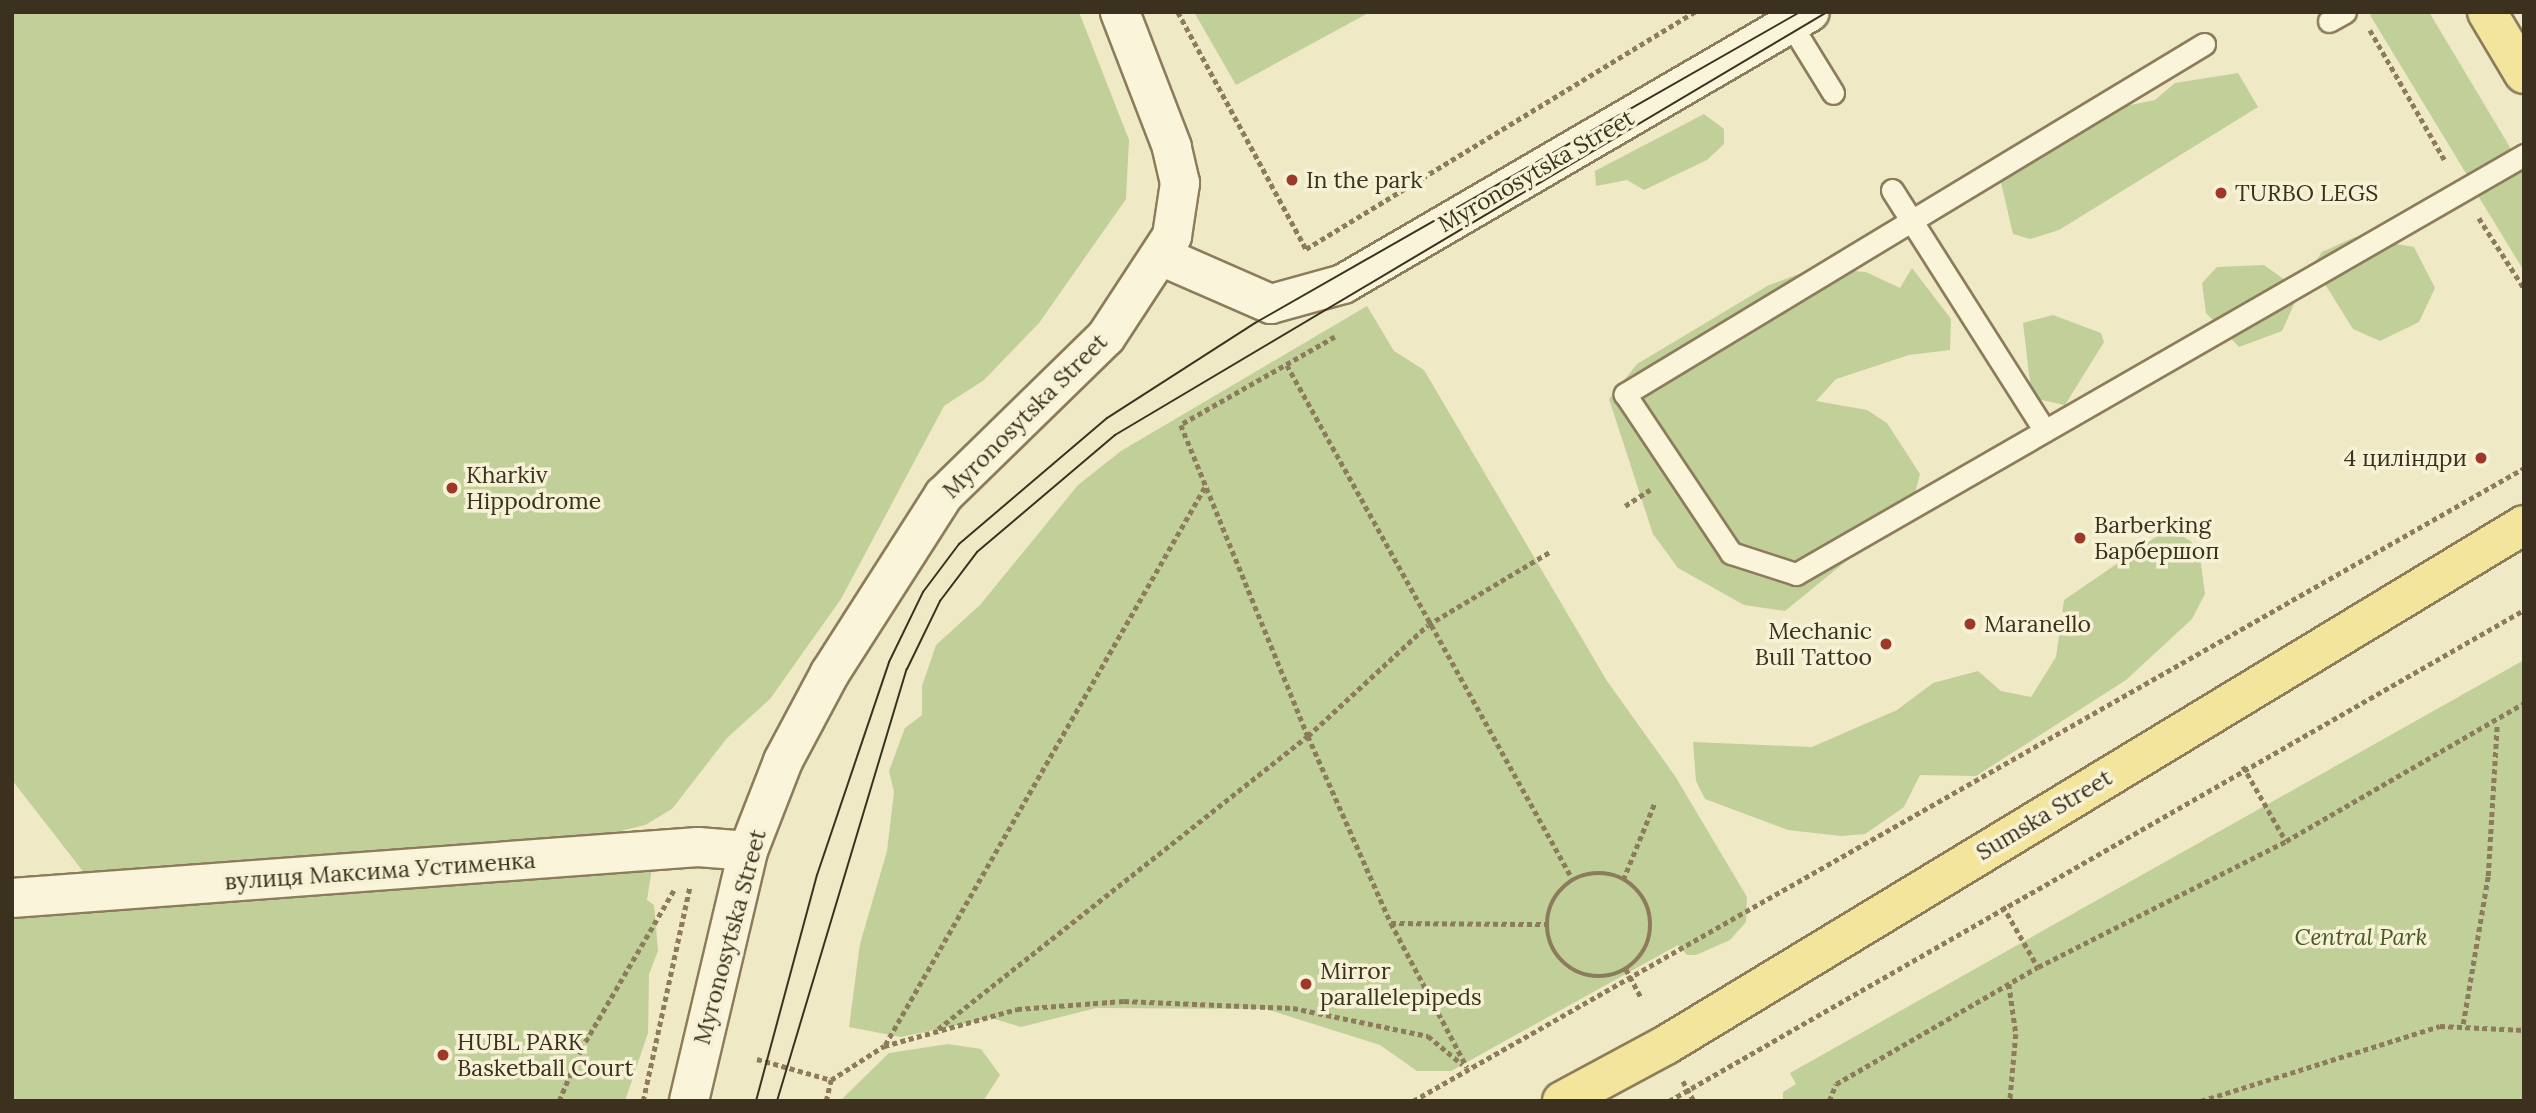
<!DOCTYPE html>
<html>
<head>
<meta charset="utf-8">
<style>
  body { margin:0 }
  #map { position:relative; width:2536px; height:1113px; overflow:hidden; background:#f0e9c6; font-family:Lora,serif }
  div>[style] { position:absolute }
  .green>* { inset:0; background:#c1cf99 }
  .path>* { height:4.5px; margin-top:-2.25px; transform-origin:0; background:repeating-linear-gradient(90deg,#8d7c5b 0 5px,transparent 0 8.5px) }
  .path>.ring { margin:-2.25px; padding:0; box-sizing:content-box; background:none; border:4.5px solid #8d7c5b; border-radius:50% }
  .roads { filter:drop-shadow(2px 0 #8d7c5b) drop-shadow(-2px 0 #8d7c5b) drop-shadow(0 2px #8d7c5b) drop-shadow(0 -2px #8d7c5b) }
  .service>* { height:21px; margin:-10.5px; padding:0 10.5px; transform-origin:10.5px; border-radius:10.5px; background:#faf5da }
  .minor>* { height:38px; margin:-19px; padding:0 19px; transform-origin:19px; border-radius:19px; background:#faf5da }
  .tertiary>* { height:38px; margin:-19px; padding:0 19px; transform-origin:19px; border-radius:19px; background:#faf5da }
  .primary>* { height:38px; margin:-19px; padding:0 19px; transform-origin:19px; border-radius:19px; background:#f4e59d }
  .tram>* { height:2px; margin:-1px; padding:0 1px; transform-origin:1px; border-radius:1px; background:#3c311f }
  .dots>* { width:19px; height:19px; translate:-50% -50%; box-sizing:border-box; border:4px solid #f7f2d6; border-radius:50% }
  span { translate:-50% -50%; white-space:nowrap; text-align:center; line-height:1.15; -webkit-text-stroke:7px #f7f2d6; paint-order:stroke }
  .street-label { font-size:23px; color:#3c311f }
  .poi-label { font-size:23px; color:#3c311f }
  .left { translate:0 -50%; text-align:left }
  .right { translate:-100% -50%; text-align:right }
  .park-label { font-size:23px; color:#455a25; font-style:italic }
  .frame { position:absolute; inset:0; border:14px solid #3c311f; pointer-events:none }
</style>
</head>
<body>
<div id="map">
  <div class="green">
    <i style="clip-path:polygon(12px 12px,1079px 12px,1129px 140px,1126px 199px,1039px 323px,984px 380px,944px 406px,841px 599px,770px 699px,727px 738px,672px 809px,645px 825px,604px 835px,299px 858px,92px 883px,12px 780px)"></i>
    <i style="clip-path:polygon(1194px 12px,1370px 12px,1236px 85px)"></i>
    <i style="clip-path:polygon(2375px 12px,2429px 12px,2511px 149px,2467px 175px,2370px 15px)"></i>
    <i style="clip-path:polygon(2238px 73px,2258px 107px,2059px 230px,2030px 239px,2013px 234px,1999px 174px,2106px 110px,2155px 100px,2175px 83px)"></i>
    <i style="clip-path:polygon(1704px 114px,1724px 129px,1724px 144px,1707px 160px,1644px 190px,1627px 180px,1596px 186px,1595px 171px)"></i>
    <i style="clip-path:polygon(2521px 168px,2524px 173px,2524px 271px,2477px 194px)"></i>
    <i style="clip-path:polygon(2355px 237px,2414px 247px,2435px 288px,2419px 322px,2380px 341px,2353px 329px,2313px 265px,2322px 252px)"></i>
    <i style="clip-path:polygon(2264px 265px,2300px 291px,2282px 331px,2239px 347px,2206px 313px,2202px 283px,2217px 267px)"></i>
    <i style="clip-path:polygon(1815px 268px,1866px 272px,1900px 288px,1912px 268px,1951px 319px,1950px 350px,1909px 355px,1836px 379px,1816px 401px,1867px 410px,1887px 423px,1920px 474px,1908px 520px,1861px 549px,1785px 611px,1744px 605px,1678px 568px,1653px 534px,1609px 399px,1637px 364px,1769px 285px)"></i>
    <i style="clip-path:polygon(1367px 306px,1394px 351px,1424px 370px,1607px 681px,1675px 776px,1747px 897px,1746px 922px,1730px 940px,1696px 955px,1687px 955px,1678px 945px,1451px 1071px,1417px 1071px,1380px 1045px,1266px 1009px,1096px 1008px,1021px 1027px,991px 1018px,901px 1037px,849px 1027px,860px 944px,887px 851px,894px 792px,889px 771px,905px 728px,922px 715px,922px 686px,936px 645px,980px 605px,1078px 485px,1121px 451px)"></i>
    <i style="clip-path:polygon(2053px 315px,2101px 333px,2104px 342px,2065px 405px,2037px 399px,2030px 383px,2023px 323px)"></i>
    <i style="clip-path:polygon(2169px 528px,2192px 542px,2201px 564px,2205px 594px,2192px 619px,2126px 680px,1976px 776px,1920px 775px,1904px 807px,1865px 834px,1841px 836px,1788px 830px,1705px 799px,1696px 781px,1693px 742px,1812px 747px,1897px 710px,1933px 683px,1978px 671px,2001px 691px,2031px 697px,2056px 657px,2064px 600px)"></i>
    <i style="clip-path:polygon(2524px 660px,2524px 1101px,1783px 1101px,1783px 1092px,1796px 1084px,1790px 1073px)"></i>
    <i style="clip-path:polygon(654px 855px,647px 900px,654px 905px,658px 951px,649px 974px,648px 1033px,625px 1101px,12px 1101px,12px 913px)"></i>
    <i style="clip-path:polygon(948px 1044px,981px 1049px,1000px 1075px,983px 1101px,840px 1101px,889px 1053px)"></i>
  </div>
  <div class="path">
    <i style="left:1178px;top:12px;width:269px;rotate:61.6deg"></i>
    <i style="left:1306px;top:249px;width:456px;rotate:-31.4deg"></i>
    <i style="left:2370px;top:30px;width:152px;rotate:60.1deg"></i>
    <i style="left:2479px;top:218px;width:83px;rotate:57.3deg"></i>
    <i style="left:1335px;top:337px;width:177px;rotate:150.3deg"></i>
    <i style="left:1181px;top:425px;width:336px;rotate:67.8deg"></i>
    <i style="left:1308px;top:736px;width:205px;rotate:66.1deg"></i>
    <i style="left:1391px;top:923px;width:163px;rotate:62.2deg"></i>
    <i style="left:1287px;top:365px;width:589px;rotate:60.95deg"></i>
    <i style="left:1625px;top:506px;width:30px;rotate:-33deg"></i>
    <i style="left:2243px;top:766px;width:86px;rotate:60.2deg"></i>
    <i class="ring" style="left:1547px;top:873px;width:99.5px;height:99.5px"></i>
    <i style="left:1623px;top:880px;width:84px;rotate:-67.7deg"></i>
    <i style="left:2003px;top:906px;width:70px;rotate:60.2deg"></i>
    <i style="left:1391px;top:923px;width:156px;rotate:0.4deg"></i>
    <i style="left:1626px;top:969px;width:32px;rotate:62deg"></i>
    <i style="left:2009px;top:984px;width:50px;rotate:82deg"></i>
    <i style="left:2016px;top:1034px;width:67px;rotate:95.1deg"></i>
    <i style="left:2463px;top:1024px;width:150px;rotate:-80.4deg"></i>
    <i style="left:2488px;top:876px;width:152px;rotate:-86.6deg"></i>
    <i style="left:938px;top:1029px;width:472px;rotate:-38.4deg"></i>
    <i style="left:1308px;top:736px;width:163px;rotate:-42.8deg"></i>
    <i style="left:1428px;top:625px;width:144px;rotate:-31deg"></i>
    <i style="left:885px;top:1045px;width:645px;rotate:-60.18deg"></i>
    <i style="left:757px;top:1059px;width:77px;rotate:15.8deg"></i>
    <i style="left:1683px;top:1081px;width:23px;rotate:61deg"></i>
    <i style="left:559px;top:1101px;width:56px;rotate:-67.1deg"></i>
    <i style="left:581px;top:1049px;width:184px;rotate:-59.7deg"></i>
    <i style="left:643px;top:1101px;width:220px;rotate:-77.7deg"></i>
    <i style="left:826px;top:1101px;width:22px;rotate:-77deg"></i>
    <i style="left:831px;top:1080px;width:63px;rotate:-32.7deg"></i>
    <i style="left:884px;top:1046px;width:138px;rotate:-15.5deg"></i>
    <i style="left:1017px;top:1009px;width:107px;rotate:-4.3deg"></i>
    <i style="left:1124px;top:1001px;width:169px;rotate:2.4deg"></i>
    <i style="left:1293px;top:1008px;width:138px;rotate:11.7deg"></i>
    <i style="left:1428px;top:1036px;width:45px;rotate:39.6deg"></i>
    <i style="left:1413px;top:1101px;width:1279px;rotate:-29.67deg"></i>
    <i style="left:1669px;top:1101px;width:986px;rotate:-29.87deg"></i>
    <i style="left:1829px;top:1101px;width:18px;rotate:-68deg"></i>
    <i style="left:1836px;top:1084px;width:233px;rotate:-30.1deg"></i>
    <i style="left:2038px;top:967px;width:278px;rotate:-26.9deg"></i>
    <i style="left:2286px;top:841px;width:275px;rotate:-30.1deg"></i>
    <i style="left:2201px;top:1101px;width:250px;rotate:-17.4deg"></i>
    <i style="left:2440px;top:1026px;width:84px;rotate:2.7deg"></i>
  </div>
  <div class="roads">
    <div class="service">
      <i style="left:2329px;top:21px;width:18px;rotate:-29deg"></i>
      <i style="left:1790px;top:23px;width:82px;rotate:58.4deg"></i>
      <i style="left:2204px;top:44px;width:677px;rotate:148.85deg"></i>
      <i style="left:1625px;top:394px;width:191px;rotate:56.3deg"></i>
      <i style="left:1731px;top:553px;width:68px;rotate:17.9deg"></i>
      <i style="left:1796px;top:574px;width:840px;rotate:-29.92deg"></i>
      <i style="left:1892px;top:190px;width:285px;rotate:57.6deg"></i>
    </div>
    <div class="minor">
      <i style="left:1161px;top:256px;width:120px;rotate:23.6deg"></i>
      <i style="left:1271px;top:304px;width:75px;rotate:-15.5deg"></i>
      <i style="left:1343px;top:284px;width:540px;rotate:-30.22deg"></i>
      <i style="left:12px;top:898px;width:688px;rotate:-4.25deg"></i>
      <i style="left:698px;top:847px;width:50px;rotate:4.6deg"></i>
    </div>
    <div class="tertiary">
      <i style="left:689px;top:1101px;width:257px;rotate:-76.7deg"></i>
      <i style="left:748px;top:851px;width:97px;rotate:-68.7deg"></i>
      <i style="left:783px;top:761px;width:100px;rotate:-61.9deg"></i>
      <i style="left:830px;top:673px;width:211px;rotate:-57.4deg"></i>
      <i style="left:944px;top:495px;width:226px;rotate:-44.3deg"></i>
      <i style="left:1106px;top:337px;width:121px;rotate:-56.8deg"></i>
      <i style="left:1172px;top:236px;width:54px;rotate:-81.4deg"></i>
      <i style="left:1180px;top:183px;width:37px;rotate:-103deg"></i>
      <i style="left:1172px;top:147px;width:145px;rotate:-111.1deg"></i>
    </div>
    <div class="primary">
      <i style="left:2487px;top:12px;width:72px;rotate:59.2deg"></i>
      <i style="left:1562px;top:1101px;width:118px;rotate:-28.3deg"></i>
      <i style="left:1666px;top:1045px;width:1003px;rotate:-31.22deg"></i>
    </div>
  </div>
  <div class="tram">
    <i style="left:756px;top:1101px;width:234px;rotate:-74.9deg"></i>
    <i style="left:817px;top:875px;width:225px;rotate:-71.3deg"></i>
    <i style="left:889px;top:662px;width:78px;rotate:-64.1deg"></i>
    <i style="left:923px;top:592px;width:60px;rotate:-53.1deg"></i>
    <i style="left:959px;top:544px;width:194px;rotate:-40.4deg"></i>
    <i style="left:1107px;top:418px;width:176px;rotate:-32.7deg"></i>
    <i style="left:1255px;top:323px;width:627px;rotate:-29.71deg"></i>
    <i style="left:777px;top:1101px;width:451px;rotate:-73.3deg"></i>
    <i style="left:907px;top:669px;width:76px;rotate:-64.1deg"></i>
    <i style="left:940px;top:601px;width:61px;rotate:-52.9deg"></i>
    <i style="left:977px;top:552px;width:181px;rotate:-40.3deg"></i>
    <i style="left:1115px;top:435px;width:828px;rotate:-30.71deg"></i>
  </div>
  <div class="dots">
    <i style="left:1292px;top:180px;background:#9e3828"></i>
    <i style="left:2221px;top:193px;background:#9e3828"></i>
    <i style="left:2481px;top:458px;background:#9e3828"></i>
    <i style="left:452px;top:488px;background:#9e3828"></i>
    <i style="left:2080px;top:538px;background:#9e3828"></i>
    <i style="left:1970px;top:624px;background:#9e3828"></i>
    <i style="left:1886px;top:644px;background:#9e3828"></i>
    <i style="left:1306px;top:984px;background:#9e3828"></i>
    <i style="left:443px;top:1055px;background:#9e3828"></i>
  </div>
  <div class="street-label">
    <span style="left:1536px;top:171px;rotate:-30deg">Myronosytska Street</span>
    <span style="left:1025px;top:416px;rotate:-45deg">Myronosytska Street</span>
    <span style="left:2044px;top:815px;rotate:-31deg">Sumska Street</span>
    <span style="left:380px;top:871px;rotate:-4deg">вулиця Максима Устименка</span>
    <span style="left:730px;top:937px;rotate:-75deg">Myronosytska Street</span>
  </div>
  <div class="poi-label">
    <span class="left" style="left:1306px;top:180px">In the park</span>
    <span class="left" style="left:2235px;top:193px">TURBO LEGS</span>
    <span class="right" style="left:2467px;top:458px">4 циліндри</span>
    <span class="left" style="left:466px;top:488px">Kharkiv<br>Hippodrome</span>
    <span class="left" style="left:2094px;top:538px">Barberking<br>Барбершоп</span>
    <span class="left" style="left:1984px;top:624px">Maranello</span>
    <span class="right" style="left:1872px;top:644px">Mechanic<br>Bull Tattoo</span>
    <span class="left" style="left:1320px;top:984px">Mirror<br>parallelepipeds</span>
    <span class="left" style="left:457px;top:1055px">HUBL PARK<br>Basketball Court</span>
  </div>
  <div class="park-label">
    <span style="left:2361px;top:937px">Central Park</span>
  </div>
  <div class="frame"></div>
</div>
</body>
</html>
